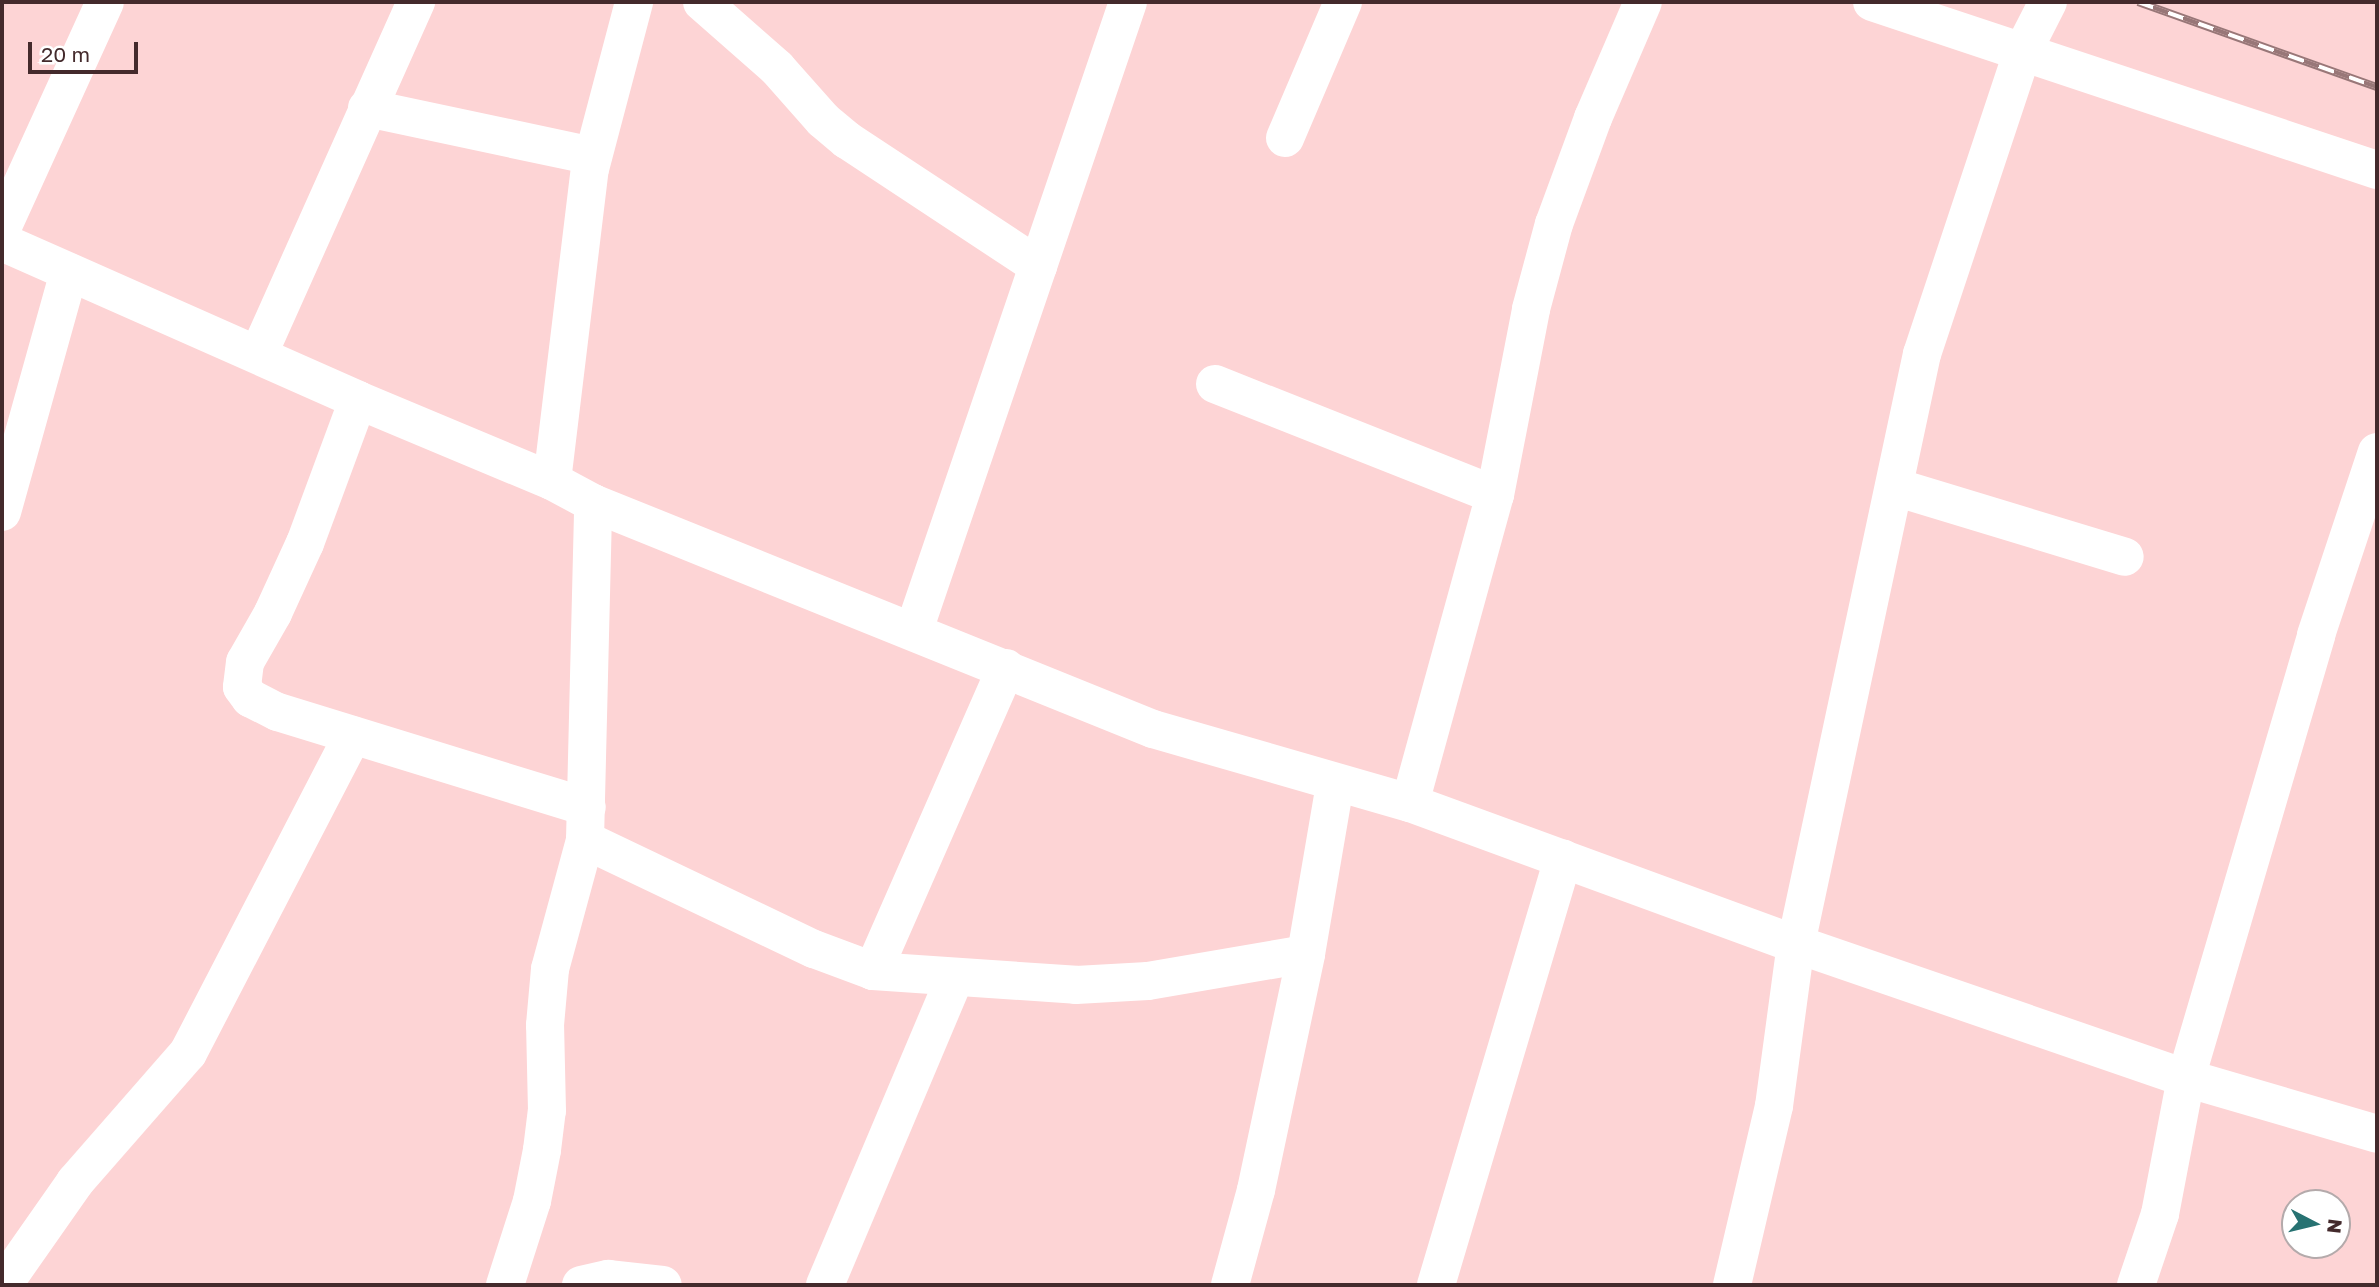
<!DOCTYPE html>
<html>
<head>
<meta charset="utf-8">
<style>
  body { margin:0 }
  #map { position:relative; width:2379px; height:1287px; overflow:hidden; background:#fdd4d5; font-family:"Golos Text",sans-serif }
  div>[style] { position:absolute }
  .minor>* { height:38px; margin:-19px; padding:0 19px; transform-origin:19px; border-radius:19px; background:#fff }
  .rail>* { height:8px; margin-top:-4px; transform-origin:0; background:repeating-linear-gradient(90deg,#fff 0 16px,#987778 0 32px); box-sizing:border-box; border-block:2px solid #987778 }
  span { translate:-50% -50%; white-space:nowrap; text-align:center; line-height:1.15; -webkit-text-stroke:7px #fff; paint-order:stroke }
  .frame { position:absolute; inset:0; border:4px solid #442a2c; pointer-events:none }
  .north { position:absolute; left:2281px; top:1189px; width:70px; height:70px; box-sizing:border-box; background:#fff; border:2px solid #b4aaab; border-radius:50%; rotate:97deg; font-size:19px; font-weight:700; line-height:28px; text-align:center; color:#442a2c }
  .north::after { content:''; display:block; margin:auto; width:24px; height:32px; background:#277272; clip-path:polygon(50% 0,100% 100%,50% 72%,0 100%) }
  .scale { position:absolute; left:28px; top:42px; width:110px; height:32px; box-sizing:border-box; border:4px solid #442a2c; border-top:0; padding-left:9px; font-size:21px; line-height:24px; white-space:nowrap; color:#442a2c; -webkit-text-stroke:5px #fff; paint-order:stroke }
</style>
</head>
<body>
<div id="map">
  <div class="minor">
    <i style="left:702px;top:2px;width:100px;rotate:41.3deg"></i>
    <i style="left:777px;top:68px;width:69px;rotate:48.5deg"></i>
    <i style="left:823px;top:120px;width:31px;rotate:40deg"></i>
    <i style="left:847px;top:140px;width:229px;rotate:33.4deg"></i>
    <i style="left:1872px;top:2px;width:532px;rotate:18.4deg"></i>
    <i style="left:367px;top:108px;width:231px;rotate:12deg"></i>
    <i style="left:1285px;top:138px;width:148px;rotate:-66.9deg"></i>
    <i style="left:2px;top:228px;width:248px;rotate:-65.5deg"></i>
    <i style="left:2px;top:242px;width:389px;rotate:23.9deg"></i>
    <i style="left:358px;top:400px;width:210px;rotate:22.7deg"></i>
    <i style="left:552px;top:481px;width:47px;rotate:28.2deg"></i>
    <i style="left:593px;top:503px;width:604px;rotate:21.98deg"></i>
    <i style="left:1153px;top:729px;width:267px;rotate:16.1deg"></i>
    <i style="left:1410px;top:803px;width:411px;rotate:20.1deg"></i>
    <i style="left:1796px;top:944px;width:412px;rotate:19deg"></i>
    <i style="left:2186px;top:1078px;width:199px;rotate:16.3deg"></i>
    <i style="left:259px;top:353px;width:385px;rotate:-65.9deg"></i>
    <i style="left:1215px;top:384px;width:301px;rotate:21.6deg"></i>
    <i style="left:358px;top:400px;width:153px;rotate:110.3deg"></i>
    <i style="left:305px;top:543px;width:77px;rotate:114.6deg"></i>
    <i style="left:273px;top:613px;width:56px;rotate:119.7deg"></i>
    <i style="left:245px;top:662px;width:25px;rotate:97deg"></i>
    <i style="left:242px;top:687px;width:14px;rotate:54deg"></i>
    <i style="left:250px;top:698px;width:31px;rotate:27deg"></i>
    <i style="left:278px;top:712px;width:323px;rotate:17.1deg"></i>
    <i style="left:552px;top:481px;width:314px;rotate:-83.1deg"></i>
    <i style="left:590px;top:169px;width:173px;rotate:-75.2deg"></i>
    <i style="left:1895px;top:487px;width:240px;rotate:16.9deg"></i>
    <i style="left:2px;top:512px;width:249px;rotate:-74.4deg"></i>
    <i style="left:914px;top:630px;width:663px;rotate:-71.18deg"></i>
    <i style="left:1410px;top:803px;width:320px;rotate:-74.6deg"></i>
    <i style="left:1495px;top:495px;width:189px;rotate:-79deg"></i>
    <i style="left:1531px;top:309px;width:88px;rotate:-74.9deg"></i>
    <i style="left:1554px;top:224px;width:113px;rotate:-69.8deg"></i>
    <i style="left:1593px;top:118px;width:126px;rotate:-66.7deg"></i>
    <i style="left:585px;top:840px;width:254px;rotate:25.5deg"></i>
    <i style="left:814px;top:949px;width:63px;rotate:20.4deg"></i>
    <i style="left:873px;top:971px;width:203px;rotate:3.9deg"></i>
    <i style="left:1076px;top:985px;width:72px;rotate:-3.2deg"></i>
    <i style="left:1148px;top:981px;width:160px;rotate:-9.7deg"></i>
    <i style="left:873px;top:971px;width:331px;rotate:-66.3deg"></i>
    <i style="left:3px;top:1285px;width:126px;rotate:-55deg"></i>
    <i style="left:75px;top:1182px;width:171px;rotate:-48.8deg"></i>
    <i style="left:188px;top:1053px;width:358px;rotate:-62.6deg"></i>
    <i style="left:505px;top:1285px;width:88px;rotate:-72.2deg"></i>
    <i style="left:532px;top:1201px;width:52px;rotate:-78.9deg"></i>
    <i style="left:542px;top:1150px;width:39px;rotate:-83deg"></i>
    <i style="left:547px;top:1111px;width:86px;rotate:-91.3deg"></i>
    <i style="left:545px;top:1025px;width:56px;rotate:-84.9deg"></i>
    <i style="left:550px;top:969px;width:134px;rotate:-74.8deg"></i>
    <i style="left:585px;top:840px;width:337px;rotate:-88.6deg"></i>
    <i style="left:581px;top:1285px;width:28px;rotate:-13deg"></i>
    <i style="left:608px;top:1279px;width:55px;rotate:6.2deg"></i>
    <i style="left:825px;top:1285px;width:334px;rotate:-67.1deg"></i>
    <i style="left:1230px;top:1285px;width:98px;rotate:-74.7deg"></i>
    <i style="left:1256px;top:1190px;width:241px;rotate:-78deg"></i>
    <i style="left:1306px;top:954px;width:172px;rotate:-80.3deg"></i>
    <i style="left:1436px;top:1285px;width:445px;rotate:-73.4deg"></i>
    <i style="left:1732px;top:1285px;width:184px;rotate:-76.8deg"></i>
    <i style="left:1774px;top:1106px;width:163px;rotate:-82.3deg"></i>
    <i style="left:1796px;top:944px;width:603px;rotate:-77.95deg"></i>
    <i style="left:1922px;top:354px;width:319px;rotate:-71.6deg"></i>
    <i style="left:2023px;top:51px;width:55px;rotate:-63deg"></i>
    <i style="left:2136px;top:1285px;width:75px;rotate:-71.3deg"></i>
    <i style="left:2160px;top:1214px;width:138px;rotate:-79.2deg"></i>
    <i style="left:2186px;top:1078px;width:462px;rotate:-73.6deg"></i>
    <i style="left:2316px;top:635px;width:193px;rotate:-71.6deg"></i>
  </div>
  <div class="rail">
    <i style="left:2138px;top:2px;width:254px;rotate:19.6deg"></i>
  </div>
  <div class="frame"></div>
  <div class="north">N</div>
  <div class="scale">20 m</div>
</div>
</body>
</html>
